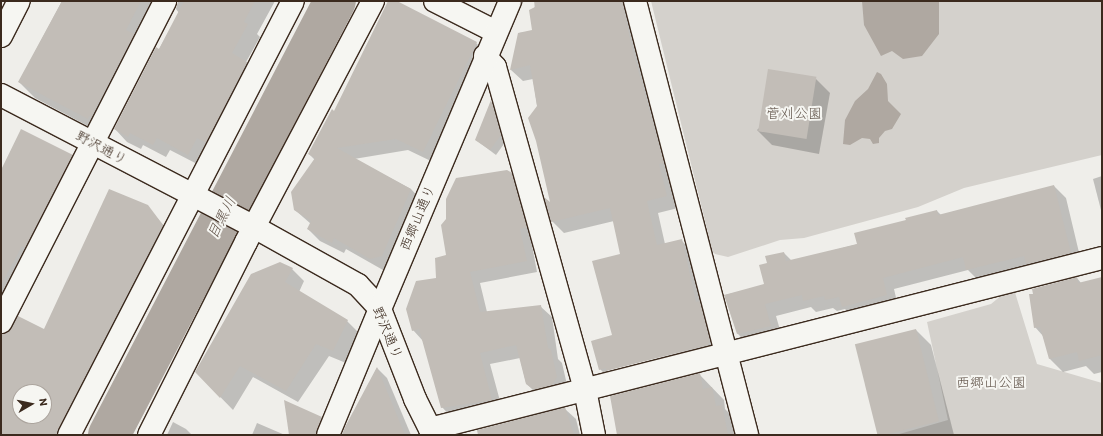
<!DOCTYPE html>
<html>
<head>
<meta charset="utf-8">
<style>
  body { margin:0 }
  #map { position:relative; width:1103px; height:436px; overflow:hidden; background:#efeeea; font-family:Itim,"Klee One",sans-serif }
  div>[style] { position:absolute }
  .green>* { inset:0; background:#d4d1cc }
  .water>* { inset:0; background:#afa8a1 }
  .shadow>* { inset:0; background:#0003 }
  .river>* { height:42px; margin:-21px; padding:0 21px; transform-origin:21px; border-radius:21px; background:#afa8a1 }
  .building>* { inset:0; background:#c2bdb7; transform-origin:0 0 }
  .roads { filter:drop-shadow(1px 0 #3b2a1e) drop-shadow(-1px 0 #3b2a1e) drop-shadow(0 1px #3b2a1e) drop-shadow(0 -1px #3b2a1e) }
  .street>* { height:22px; margin:-11px; padding:0 11px; transform-origin:11px; border-radius:11px; background:#f6f6f2 }
  .secondary>* { height:22px; margin:-11px; padding:0 11px; transform-origin:11px; border-radius:11px; background:#f6f6f2 }
  .primary>* { height:22px; margin:-11px; padding:0 11px; transform-origin:11px; border-radius:11px; background:#f6f6f2 }
  span { translate:-50% -50%; white-space:nowrap; text-align:center; line-height:1.15; -webkit-text-stroke:4px #f6f6f2; paint-order:stroke }
  .park-label { font-size:14px; color:#61544a }
  .street-label { font-size:14px; color:#3b2a1e }
  .water-label { font-size:15px; color:#64564c; font-style:italic }
  .frame { position:absolute; inset:0; border:2px solid #3b2a1e; pointer-events:none }
  .north { position:absolute; left:12px; top:384px; width:40px; height:40px; box-sizing:border-box; background:#f6f6f2; border:1px solid #aba49d; border-radius:50%; rotate:81deg; font-size:11px; font-weight:700; line-height:16px; text-align:center; color:#3b2a1e }
  .north::after { content:''; display:block; margin:auto; width:14px; height:18px; background:#3b2a1e; clip-path:polygon(50% 0,100% 100%,50% 72%,0 100%) }
</style>
</head>
<body>
<div id="map">
  <div class="green">
    <i style="clip-path:polygon(651px 1px,1102px 1px,1102px 155px,964px 188px,918px 207px,804px 238px,780px 240px,728px 257px,715px 254px,705px 244px,708px 233px)"></i>
    <i style="clip-path:polygon(1013px 286px,1037px 364px,1102px 383px,1102px 435px,896px 435px,948px 420px,927px 322px,991px 304px)"></i>
  </div>
  <div class="water">
    <i style="clip-path:polygon(862px 1px,939px 1px,939px 34px,922px 56px,903px 59px,892px 51px,881px 56px,864px 25px)"></i>
    <i style="clip-path:polygon(877px 72px,881px 74px,887px 84px,888px 101px,901px 114px,892px 129px,885px 131px,879px 138px,879px 143px,873px 144px,870px 139px,862px 138px,850px 145px,843px 144px,845px 120px,855px 101px,868px 89px)"></i>
  </div>
  <div class="shadow">
    <i style="clip-path:polygon(62px 1px,164px 1px,103px 134px,35px 98px,19px 82px)"></i>
    <i style="clip-path:polygon(178px 1px,275px 1px,257px 34px,260px 37px,246px 62px,259px 75px,201px 166px,170px 150px,166px 157px,143px 145px,141px 149px,127px 142px,115px 129px,179px 13px,176px 9px)"></i>
    <i style="clip-path:polygon(390px 1px,395px 1px,476px 43px,488px 55px,435px 163px,408px 150px,354px 159px,411px 189px,422px 201px,394px 267px,383px 270px,346px 249px,344px 253px,320px 241px,308px 229px,311px 224px,295px 210px,315px 160px,309px 154px,335px 112px)"></i>
    <i style="clip-path:polygon(evenodd,535px 1px,633px 1px,678px 208px,658px 213px,665px 244px,681px 240px,693px 252px,721px 353px,612px 381px,600px 369px,613px 335px,622px 255px,614px 221px,564px 233px,552px 221px,552px 204px,533px 79px,523px 81px,511px 70px,519px 33px,533px 31px,535px 1px,712px 343px,608px 372px,607px 370px,712px 343px)"></i>
    <i style="clip-path:polygon(815px 78px,830px 93px,819px 154px,772px 145px,757px 130px)"></i>
    <i style="clip-path:polygon(492px 102px,496px 106px,506px 141px,496px 155px,476px 140px)"></i>
    <i style="clip-path:polygon(evenodd,72px 155px,86px 170px,4px 333px,44px 331px,147px 206px,176px 240px,78px 435px,1px 435px,1px 169px,72px 155px,20px 392px,44px 392px,44px 416px,20px 416px,20px 392px)"></i>
    <i style="clip-path:polygon(511px 174px,523px 186px,537px 238px,531px 240px,537px 272px,480px 283px,487px 312px,540px 306px,552px 317px,558px 359px,562px 363px,568px 389px,538px 395px,526px 383px,520px 358px,490px 364px,503px 412px,453px 419px,442px 407px,423px 341px,413px 330px,447px 256px)"></i>
    <i style="clip-path:polygon(1102px 176px,1102px 214px,1093px 179px)"></i>
    <i style="clip-path:polygon(1054px 186px,1066px 198px,1082px 265px,979px 281px,968px 270px,894px 289px,898px 306px,854px 318px,845px 309px,837px 311px,833px 308px,816px 312px,811px 307px,776px 316px,782px 337px,750px 346px,738px 334px,725px 295px,766px 285px,768px 263px,784px 253px,792px 261px,858px 244px,907px 220px,937px 211px,941px 215px)"></i>
    <i style="clip-path:polygon(292px 269px,304px 281px,299px 292px,347px 321px,359px 333px,346px 363px,329px 356px,298px 402px,253px 377px,233px 410px,196px 372px)"></i>
    <i style="clip-path:polygon(1077px 278px,1081px 283px,1102px 278px,1102px 372px,1094px 374px,1086px 366px,1063px 372px,1050px 359px,1043px 336px,1035px 327px)"></i>
    <i style="clip-path:polygon(916px 330px,931px 345px,954px 435px,879px 435px,856px 345px)"></i>
    <i style="clip-path:polygon(377px 368px,387px 378px,411px 435px,342px 435px)"></i>
    <i style="clip-path:polygon(699px 374px,724px 400px,725px 409px,734px 418px,737px 435px,618px 435px)"></i>
    <i style="clip-path:polygon(565px 409px,576px 419px,580px 435px,479px 435px)"></i>
    <i style="clip-path:polygon(321px 418px,331px 428px,328px 435px,290px 435px)"></i>
    <i style="clip-path:polygon(173px 422px,186px 429px,192px 435px,167px 435px)"></i>
    <i style="clip-path:polygon(257px 423px,285px 435px,252px 435px)"></i>
  </div>
  <div class="river">
    <i style="left:109px;top:435px;width:489px;rotate:-62.5deg"></i>
  </div>
  <div class="building">
    <i style="clip-path:polygon(62px 1px,141px 1px,126px 30px,134px 34px,91px 117px,89px 116px,88px 119px,18px 82px)"></i>
    <i style="clip-path:polygon(184px 1px,255px 1px,244px 22px,248px 24px,232px 53px,247px 62px,206px 143px,197px 138px,188px 155px,157px 138px,153px 145px,130px 133px,128px 137px,114px 129px,156px 47px,159px 49px)"></i>
    <i style="clip-path:polygon(388px 1px,397px 1px,477px 42px,423px 152px,396px 139px,337px 148px,411px 189px,382px 256px,370px 259px,334px 238px,332px 243px,307px 229px,311px 221px,294px 210px,291px 192px,315px 158px,308px 154px,332px 109px,334px 111px)"></i>
    <i style="clip-path:polygon(534px 1px,622px 1px,632px 48px,664px 163px,659px 164px,667px 196px,647px 201px,657px 245px,682px 239px,696px 302px,700px 301px,710px 341px,708px 345px,606px 371px,606px 368px,599px 370px,591px 341px,612px 335px,592px 261px,620px 254px,610px 208px,551px 222px,544px 197px,550px 202px,536px 141px,528px 118px,537px 106px,530px 65px,510px 70px,518px 33px,532px 30px,529px 10px,535px 7px)"></i>
    <i style="left:768px;top:69px;width:49px;height:63px;rotate:9deg"></i>
    <i style="clip-path:polygon(491px 100px,501px 135px,490px 150px,475px 140px)"></i>
    <i style="clip-path:polygon(21px 129px,73px 155px,25px 248px,22px 246px,1px 285px,1px 170px)"></i>
    <i style="clip-path:polygon(507px 170px,512px 173px,527px 227px,520px 229px,527px 261px,470px 272px,480px 312px,541px 305px,548px 348px,551px 350px,557px 377px,552px 385px,534px 390px,526px 384px,516px 345px,480px 353px,492px 400px,441px 408px,419px 329px,412px 331px,406px 309px,416px 281px,436px 278px,435px 258px,446px 255px,441px 225px,446px 219px,446px 199px,456px 178px)"></i>
    <i style="clip-path:polygon(1054px 185px,1071px 253px,1026px 264px,1024px 256px,966px 270px,963px 257px,883px 278px,887px 295px,842px 307px,839px 297px,825px 300px,824px 296px,803px 301px,802px 295px,765px 304px,771px 326px,737px 334px,724px 295px,764px 284px,759px 265px,767px 263px,765px 256px,784px 252px,786px 261px,857px 244px,854px 233px,906px 220px,905px 218px,937px 210px,938px 215px)"></i>
    <i style="clip-path:polygon(evenodd,109px 189px,148px 205px,163px 225px,56px 435px,1px 435px,1px 334px,8px 332px,18px 316px,44px 329px,109px 189px,20px 392px,44px 392px,44px 416px,20px 416px,20px 392px)"></i>
    <i style="clip-path:polygon(280px 262px,293px 268px,285px 282px,348px 320px,333px 351px,316px 344px,286px 391px,240px 366px,220px 398px,195px 372px,251px 274px)"></i>
    <i style="clip-path:polygon(1077px 277px,1078px 283px,1102px 277px,1102px 355px,1079px 361px,1077px 352px,1049px 359px,1040px 327px,1034px 328px,1029px 294px,1033px 294px,1032px 289px)"></i>
    <i style="left:916px;top:329px;width:95px;height:63px;rotate:76deg"></i>
    <i style="clip-path:polygon(377px 367px,405px 435px,342px 435px,345px 427px)"></i>
    <i style="clip-path:polygon(700px 373px,703px 389px,712px 387px,716px 406px,722px 405px,728px 435px,617px 435px,610px 396px)"></i>
    <i style="clip-path:polygon(284px 400px,322px 417px,316px 435px,289px 435px)"></i>
    <i style="clip-path:polygon(565px 407px,574px 435px,478px 435px,477px 430px)"></i>
  </div>
  <div class="roads">
    <div class="street">
      <i style="left:435px;top:1px;width:68px;rotate:26.9deg"></i>
      <i style="left:635px;top:1px;width:448px;rotate:75.5deg"></i>
      <i style="left:485px;top:56px;width:15px;rotate:48deg"></i>
      <i style="left:495px;top:67px;width:335px;rotate:74.4deg"></i>
      <i style="left:585px;top:390px;width:46px;rotate:78.7deg"></i>
      <i style="left:1px;top:322px;width:360px;rotate:-62.9deg"></i>
      <i style="left:430px;top:429px;width:693px;rotate:-14.28deg"></i>
      <i style="left:69px;top:435px;width:488px;rotate:-62.7deg"></i>
      <i style="left:149px;top:435px;width:216px;rotate:-63.3deg"></i>
      <i style="left:246px;top:242px;width:272px;rotate:-62.2deg"></i>
      <i style="left:328px;top:435px;width:136px;rotate:-67.6deg"></i>
    </div>
    <div class="secondary">
      <i style="left:1px;top:95px;width:277px;rotate:27.5deg"></i>
      <i style="left:247px;top:223px;width:127px;rotate:29.2deg"></i>
      <i style="left:358px;top:285px;width:33px;rotate:47deg"></i>
      <i style="left:380px;top:309px;width:97px;rotate:68.7deg"></i>
      <i style="left:415px;top:399px;width:40px;rotate:63.4deg"></i>
      <i style="left:380px;top:309px;width:334px;rotate:-67.1deg"></i>
    </div>
    <div class="primary">
      <i style="left:1px;top:36px;width:39px;rotate:-63deg"></i>
    </div>
  </div>
  <div class="park-label">
    <span style="left:794px;top:114px">菅刈公園</span>
    <span style="left:991px;top:383px">西郷山公園</span>
  </div>
  <div class="street-label">
    <span style="left:101px;top:148px;rotate:28deg">野沢通り</span>
    <span style="left:418px;top:218px;rotate:-67deg">西郷山通り</span>
    <span style="left:387px;top:333px;rotate:67deg">野沢通り</span>
  </div>
  <div class="water-label">
    <span style="left:222px;top:218px;rotate:-63deg">目黒川</span>
  </div>
  <div class="frame"></div>
  <div class="north">N</div>
</div>
</body>
</html>
